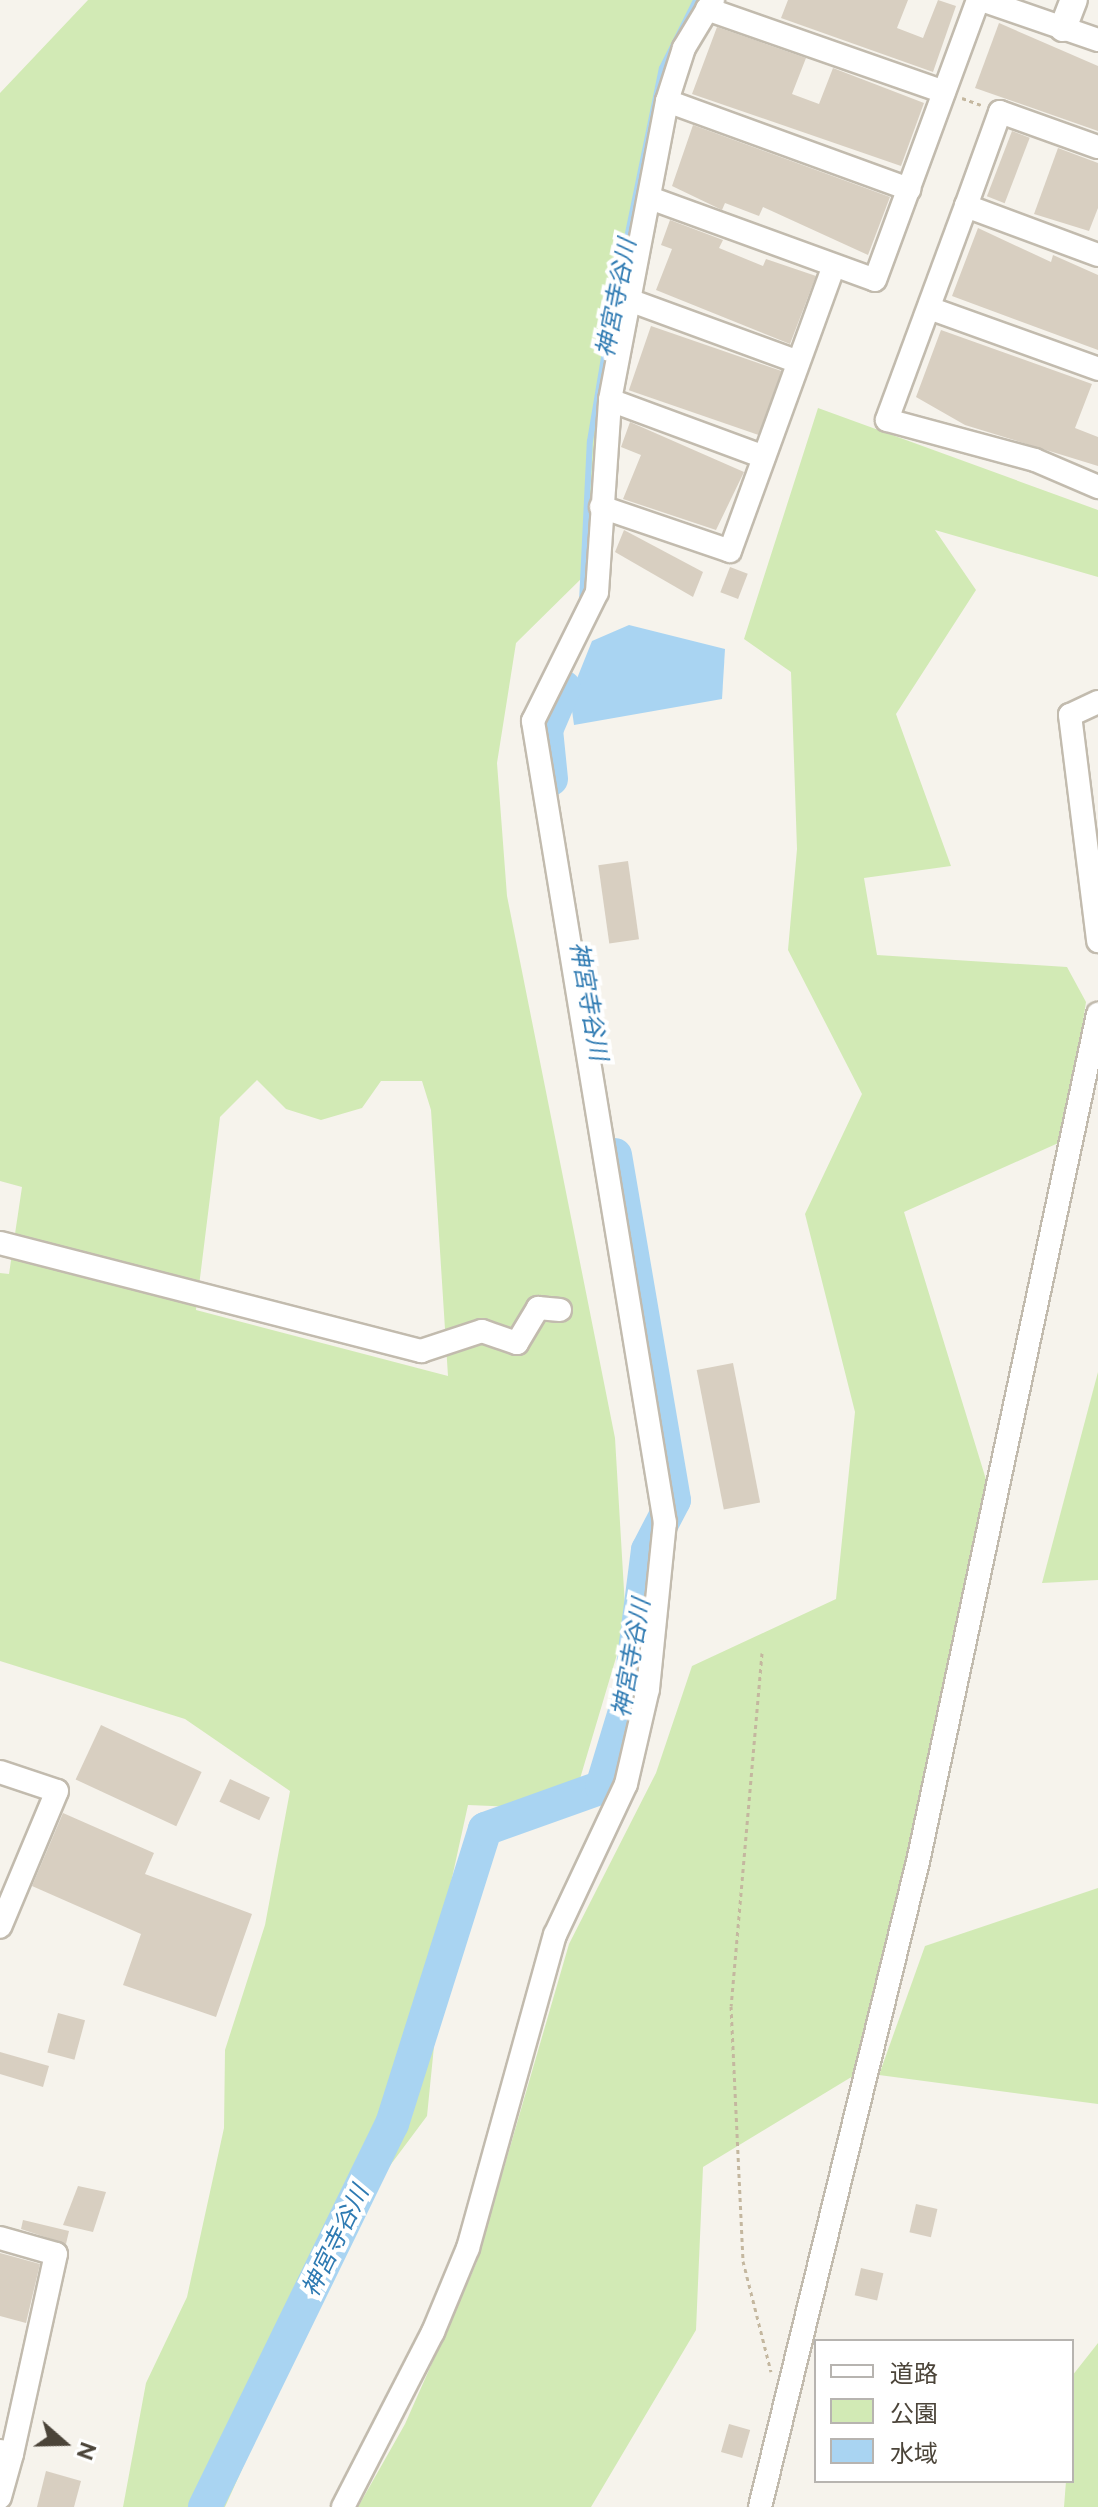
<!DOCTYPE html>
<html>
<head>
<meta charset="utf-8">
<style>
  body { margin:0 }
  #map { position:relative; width:1098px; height:2507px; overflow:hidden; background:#f6f3ec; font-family:Raleway,"Noto Sans JP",sans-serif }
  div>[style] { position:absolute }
  .green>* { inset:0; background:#d2eab5 }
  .water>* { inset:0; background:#a9d4f2 }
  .stream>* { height:6px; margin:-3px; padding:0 3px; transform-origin:3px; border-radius:3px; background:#a9d4f2 }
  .river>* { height:34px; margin:-17px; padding:0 17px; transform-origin:17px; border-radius:17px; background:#a9d4f2 }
  .building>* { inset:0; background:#d8cfc1; transform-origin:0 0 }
  .path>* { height:3px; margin-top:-1.5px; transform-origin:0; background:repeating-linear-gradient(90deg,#c4b79f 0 4px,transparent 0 8px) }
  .roads { filter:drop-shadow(2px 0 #c2bbae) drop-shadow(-2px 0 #c2bbae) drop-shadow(0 2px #c2bbae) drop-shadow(0 -2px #c2bbae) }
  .minor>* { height:22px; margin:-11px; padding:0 11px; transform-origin:11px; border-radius:11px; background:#fff }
  .tertiary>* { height:26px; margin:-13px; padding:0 13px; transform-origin:13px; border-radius:13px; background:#fff }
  span { translate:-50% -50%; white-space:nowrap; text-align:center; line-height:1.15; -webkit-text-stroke:8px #fff; paint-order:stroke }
  .water-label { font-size:24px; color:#2e7ab2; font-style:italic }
  .legend { position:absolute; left:814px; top:2339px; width:260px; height:144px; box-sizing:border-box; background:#fff; border:2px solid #b7b4b0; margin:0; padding:10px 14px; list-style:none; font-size:24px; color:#4b4439 }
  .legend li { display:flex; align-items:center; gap:16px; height:40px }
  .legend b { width:40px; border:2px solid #b7b4b0 }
  .north { position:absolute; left:24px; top:2403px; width:80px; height:80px; -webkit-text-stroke:6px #fff; paint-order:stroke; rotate:110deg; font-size:22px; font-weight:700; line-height:32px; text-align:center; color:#4b4439 }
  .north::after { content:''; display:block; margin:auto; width:28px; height:36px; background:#4b4439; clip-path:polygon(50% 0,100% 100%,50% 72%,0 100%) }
</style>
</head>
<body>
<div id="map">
  <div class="green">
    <i style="clip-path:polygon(evenodd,88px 0,704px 0,671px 56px,608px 349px,588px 572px,516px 643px,497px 763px,507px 896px,615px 1438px,626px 1624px,571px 1809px,468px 1805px,450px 1887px,427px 2116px,362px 2203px,225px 2507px,123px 2507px,146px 2383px,187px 2297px,224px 2128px,225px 2050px,265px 1925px,290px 1791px,185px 1719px,0 1661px,0 1273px,9px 1274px,22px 1187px,0 1181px,0 93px,88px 0,257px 1080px,286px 1109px,321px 1120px,362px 1108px,381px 1081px,422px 1081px,431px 1110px,448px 1376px,196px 1310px,220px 1117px,257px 1080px)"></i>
    <i style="clip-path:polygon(818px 408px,1098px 510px,1098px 577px,935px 530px,976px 590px,896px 714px,951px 866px,864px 878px,877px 955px,1067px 967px,1086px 1002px,1065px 1140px,904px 1212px,988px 1486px,955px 1715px,887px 1934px,858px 2073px,703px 2167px,696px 2330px,591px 2507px,358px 2507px,405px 2424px,476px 2264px,569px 1944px,656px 1773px,692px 1666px,836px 1599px,855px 1412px,805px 1214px,862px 1094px,788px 950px,797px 849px,791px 672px,744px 639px)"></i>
    <i style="clip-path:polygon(1098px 1372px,1098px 1580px,1042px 1583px)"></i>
    <i style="clip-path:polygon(1098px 1888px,1098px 2104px,879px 2075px,925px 1946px)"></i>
    <i style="clip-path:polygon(1098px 2343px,1098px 2507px,1064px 2507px,1066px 2481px,1072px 2481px,1072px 2376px)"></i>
  </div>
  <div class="water">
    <i style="clip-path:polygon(629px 625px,725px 649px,722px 699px,574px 725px,570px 696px,592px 641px)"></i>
  </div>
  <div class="stream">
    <i style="left:582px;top:602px;width:161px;rotate:-87.2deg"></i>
    <i style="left:590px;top:441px;width:127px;rotate:-80.5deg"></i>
    <i style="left:611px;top:316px;width:253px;rotate:-78.4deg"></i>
    <i style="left:662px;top:68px;width:76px;rotate:-63.4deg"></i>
  </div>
  <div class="river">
    <i style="left:551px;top:779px;width:49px;rotate:-95.8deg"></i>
    <i style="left:546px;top:730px;width:46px;rotate:-66.8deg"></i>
    <i style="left:205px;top:2507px;width:426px;rotate:-64deg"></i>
    <i style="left:392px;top:2124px;width:309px;rotate:-72.5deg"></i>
    <i style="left:485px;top:1829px;width:124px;rotate:-19.7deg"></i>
    <i style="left:602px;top:1787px;width:93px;rotate:-73.1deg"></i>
    <i style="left:629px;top:1698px;width:149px;rotate:-82.7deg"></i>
    <i style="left:648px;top:1550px;width:56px;rotate:-62.5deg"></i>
    <i style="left:674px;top:1500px;width:350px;rotate:-99.7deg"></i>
  </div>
  <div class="building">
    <i style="clip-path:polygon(788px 0,908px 0,897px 28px,923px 38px,938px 0,956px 6px,933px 72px,781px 18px)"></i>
    <i style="clip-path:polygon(999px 23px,1098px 66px,1098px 131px,975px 88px)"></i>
    <i style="clip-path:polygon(717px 27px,806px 58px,792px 94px,819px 104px,833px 68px,924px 103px,901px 166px,692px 94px)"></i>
    <i style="clip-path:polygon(693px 125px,890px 197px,868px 255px,763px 207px,759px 216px,725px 203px,722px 210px,672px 186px)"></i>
    <i style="left:1012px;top:131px;width:19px;height:70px;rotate:21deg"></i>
    <i style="clip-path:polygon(1058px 148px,1098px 163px,1098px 208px,1089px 231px,1034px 214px)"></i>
    <i style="clip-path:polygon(670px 220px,723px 240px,719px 248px,763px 266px,766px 259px,816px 276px,790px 344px,656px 290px,672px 249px,661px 245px)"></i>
    <i style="clip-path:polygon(978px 228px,1051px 262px,1053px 255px,1098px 275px,1098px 350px,952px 296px)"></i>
    <i style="left:651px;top:326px;width:138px;height:68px;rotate:19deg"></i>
    <i style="clip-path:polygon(941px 330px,1092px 384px,1075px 428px,1098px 437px,1098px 466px,965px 425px,916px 397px)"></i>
    <i style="clip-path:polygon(630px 422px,744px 472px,716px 530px,623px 499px,641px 455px,621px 447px)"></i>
    <i style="clip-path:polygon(624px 530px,703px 572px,693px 597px,615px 552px)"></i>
    <i style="left:730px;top:567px;width:19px;height:27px;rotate:21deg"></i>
    <i style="left:628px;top:861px;width:79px;height:30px;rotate:82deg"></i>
    <i style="left:733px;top:1363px;width:142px;height:37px;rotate:79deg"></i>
    <i style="left:101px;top:1725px;width:111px;height:60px;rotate:25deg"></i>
    <i style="left:230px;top:1779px;width:44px;height:25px;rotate:25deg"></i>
    <i style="clip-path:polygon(63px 1813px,154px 1853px,145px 1874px,252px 1914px,216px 2017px,123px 1985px,141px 1934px,32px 1886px)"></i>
    <i style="left:58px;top:2013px;width:28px;height:41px;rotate:15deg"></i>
    <i style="clip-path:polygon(0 2052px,49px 2066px,43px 2087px,0 2074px)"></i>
    <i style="clip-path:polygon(78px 2186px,106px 2192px,93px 2232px,63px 2225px)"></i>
    <i style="left:916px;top:2204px;width:22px;height:29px;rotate:13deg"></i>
    <i style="clip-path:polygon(23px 2220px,69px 2231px,66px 2244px,21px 2229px)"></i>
    <i style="clip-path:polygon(0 2253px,40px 2264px,26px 2323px,0 2316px)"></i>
    <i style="left:861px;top:2268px;width:23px;height:28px;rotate:13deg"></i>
    <i style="left:729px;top:2424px;width:22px;height:29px;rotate:16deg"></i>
    <i style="clip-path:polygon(46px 2471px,81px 2481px,74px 2507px,37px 2507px)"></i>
  </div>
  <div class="path">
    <i style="left:962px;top:98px;width:20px;rotate:20deg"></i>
    <i style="left:762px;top:1653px;width:354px;rotate:95deg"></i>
    <i style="left:731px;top:2006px;width:255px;rotate:87.3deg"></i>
    <i style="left:743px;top:2261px;width:114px;rotate:75.8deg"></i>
  </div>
  <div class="roads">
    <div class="minor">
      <i style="left:982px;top:0;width:123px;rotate:19deg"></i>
      <i style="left:707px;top:9px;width:251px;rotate:19.3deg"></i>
      <i style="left:667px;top:101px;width:258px;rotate:20deg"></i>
      <i style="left:650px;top:198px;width:239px;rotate:20deg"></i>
      <i style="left:875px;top:280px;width:298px;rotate:-69.8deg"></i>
      <i style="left:966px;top:206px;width:100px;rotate:-70.1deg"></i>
      <i style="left:1000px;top:112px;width:104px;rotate:19.7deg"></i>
      <i style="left:1098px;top:255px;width:141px;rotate:-159.6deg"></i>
      <i style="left:966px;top:206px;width:228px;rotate:110.3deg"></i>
      <i style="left:887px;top:420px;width:153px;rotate:15.1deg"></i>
      <i style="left:1035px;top:460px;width:69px;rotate:23.2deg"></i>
      <i style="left:629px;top:300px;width:180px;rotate:20.1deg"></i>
      <i style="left:929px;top:308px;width:180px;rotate:19.8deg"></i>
      <i style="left:610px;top:400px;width:164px;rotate:20.3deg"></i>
      <i style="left:601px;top:507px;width:136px;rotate:18.8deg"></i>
      <i style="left:730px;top:551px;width:303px;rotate:-70deg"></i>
      <i style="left:1098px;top:702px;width:31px;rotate:155deg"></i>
      <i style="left:1070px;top:715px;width:228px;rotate:82.9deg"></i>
      <i style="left:0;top:1243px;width:435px;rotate:14.4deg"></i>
      <i style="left:421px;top:1351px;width:64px;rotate:-18.2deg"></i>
      <i style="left:482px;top:1331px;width:37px;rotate:19deg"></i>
      <i style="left:517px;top:1343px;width:41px;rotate:-59deg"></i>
      <i style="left:538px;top:1308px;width:22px;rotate:5deg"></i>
      <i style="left:0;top:1772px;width:60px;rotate:18.4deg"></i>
      <i style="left:57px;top:1791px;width:147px;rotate:112.7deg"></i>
      <i style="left:0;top:2238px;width:58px;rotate:15.9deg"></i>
      <i style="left:56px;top:2254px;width:205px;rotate:102.4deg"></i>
      <i style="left:0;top:2451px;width:12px;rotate:14deg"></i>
      <i style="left:12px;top:2454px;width:45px;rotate:105.6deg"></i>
      <i style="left:343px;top:2507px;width:197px;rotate:-62.8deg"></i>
      <i style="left:433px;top:2332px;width:91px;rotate:-67.4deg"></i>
      <i style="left:468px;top:2248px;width:325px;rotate:-74.5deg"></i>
      <i style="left:555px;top:1935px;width:167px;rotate:-64.8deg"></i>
      <i style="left:626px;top:1784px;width:98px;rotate:-77deg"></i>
      <i style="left:648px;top:1689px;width:167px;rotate:-84.2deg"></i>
      <i style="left:665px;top:1523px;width:813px;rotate:-99.35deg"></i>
      <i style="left:533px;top:721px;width:144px;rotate:-63.6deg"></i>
      <i style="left:597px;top:592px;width:192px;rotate:-86.1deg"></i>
      <i style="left:610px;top:400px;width:304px;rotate:-79.2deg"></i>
      <i style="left:667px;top:101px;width:56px;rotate:-72.2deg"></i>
      <i style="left:684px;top:48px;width:56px;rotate:-58.9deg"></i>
      <i style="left:760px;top:2507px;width:669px;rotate:-76.25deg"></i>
      <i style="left:919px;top:1857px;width:862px;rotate:-78.01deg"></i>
    </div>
    <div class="tertiary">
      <i style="left:1063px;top:28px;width:30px;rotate:-69deg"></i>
    </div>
  </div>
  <div class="water-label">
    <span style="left:616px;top:298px;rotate:-79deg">神宮寺谷川</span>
    <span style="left:589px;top:1001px;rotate:80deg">神宮寺谷川</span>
    <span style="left:631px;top:1658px;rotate:-80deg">神宮寺谷川</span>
    <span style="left:335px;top:2241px;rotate:-64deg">神宮寺谷川</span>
  </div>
  <ul class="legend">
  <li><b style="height:10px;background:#fff"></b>道路</li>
  <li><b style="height:22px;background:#d2eab5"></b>公園</li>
  <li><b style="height:22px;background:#a9d4f2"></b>水域</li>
  </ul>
  <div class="north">N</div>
</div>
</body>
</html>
